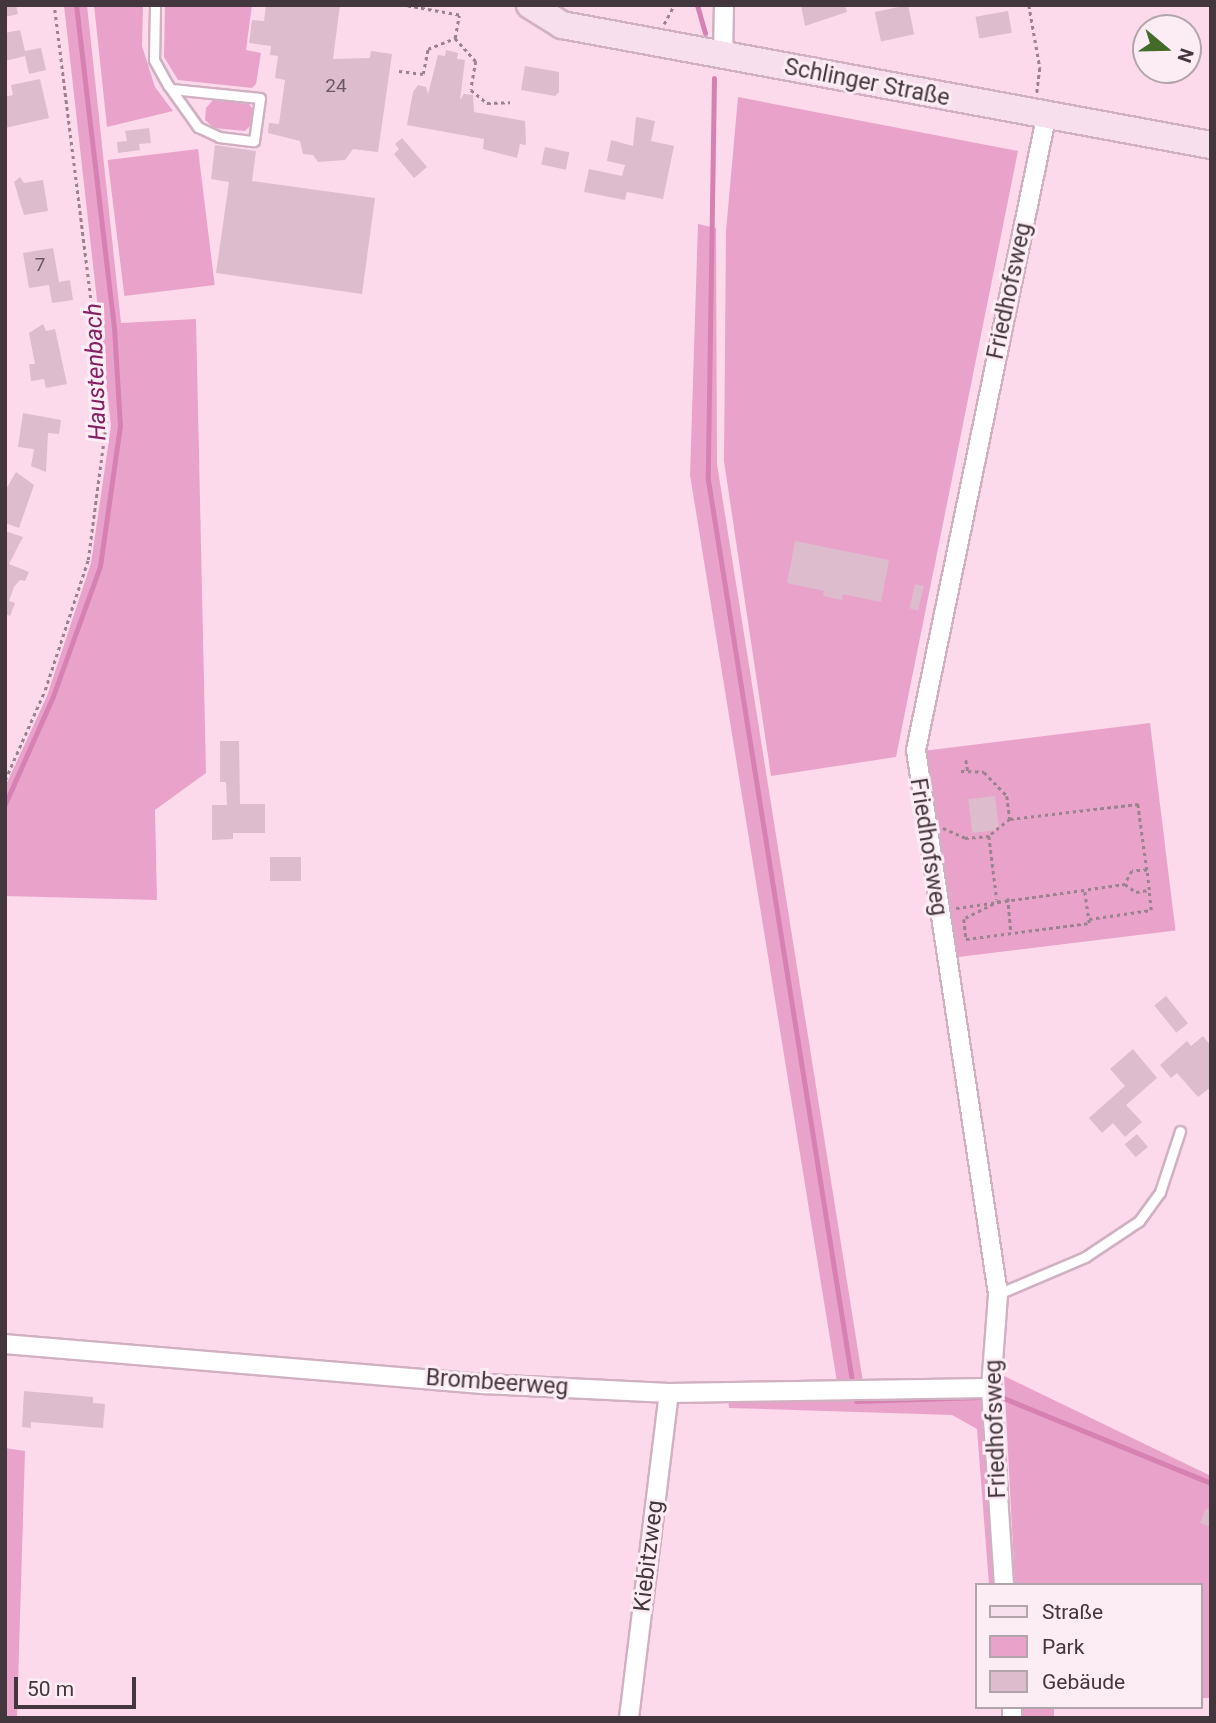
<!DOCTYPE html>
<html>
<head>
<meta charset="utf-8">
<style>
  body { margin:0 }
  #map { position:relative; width:1216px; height:1723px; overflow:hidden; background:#fcdaec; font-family:Roboto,sans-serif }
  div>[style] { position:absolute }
  .green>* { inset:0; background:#e9a3ca; transform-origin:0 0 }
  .stream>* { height:5px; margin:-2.5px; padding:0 2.5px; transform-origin:2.5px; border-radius:2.5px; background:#d681b2 }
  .building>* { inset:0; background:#ddbccd; transform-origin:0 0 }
  .path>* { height:2.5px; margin-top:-1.25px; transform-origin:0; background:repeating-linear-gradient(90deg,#9a838f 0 3.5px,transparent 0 7px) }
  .roads { filter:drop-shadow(2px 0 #d1b0c2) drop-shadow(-2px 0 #d1b0c2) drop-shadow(0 2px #d1b0c2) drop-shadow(0 -2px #d1b0c2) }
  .lane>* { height:9px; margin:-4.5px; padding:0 4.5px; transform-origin:4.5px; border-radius:4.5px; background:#fff }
  .street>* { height:18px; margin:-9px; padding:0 9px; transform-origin:9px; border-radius:9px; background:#fff }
  .secondary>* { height:26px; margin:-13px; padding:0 13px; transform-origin:13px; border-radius:13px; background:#f8dfed }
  span { translate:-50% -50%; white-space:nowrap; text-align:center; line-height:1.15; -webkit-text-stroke:6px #fcedf5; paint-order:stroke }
  .number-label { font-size:19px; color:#6a5861 }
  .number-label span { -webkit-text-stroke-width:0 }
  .street-label { font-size:23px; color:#44363d }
  .water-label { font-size:24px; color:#841f62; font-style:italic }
  .frame { position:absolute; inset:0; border:7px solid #44363d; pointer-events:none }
  .legend { position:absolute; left:975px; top:1583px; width:228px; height:126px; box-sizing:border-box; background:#fcedf5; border:2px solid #b2a4ab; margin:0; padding:9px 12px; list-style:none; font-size:21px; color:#44363d }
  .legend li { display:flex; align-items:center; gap:14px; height:35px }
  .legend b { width:35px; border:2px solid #b2a4ab }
  .north { position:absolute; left:1132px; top:14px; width:70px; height:70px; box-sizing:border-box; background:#fcedf5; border:2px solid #b2a4ab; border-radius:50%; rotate:109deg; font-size:19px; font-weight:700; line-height:28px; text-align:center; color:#44363d }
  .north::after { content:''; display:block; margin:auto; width:24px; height:32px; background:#436c28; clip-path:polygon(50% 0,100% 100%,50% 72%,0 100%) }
  .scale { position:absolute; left:14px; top:1677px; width:122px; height:32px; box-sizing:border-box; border:4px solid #44363d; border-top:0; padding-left:9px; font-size:21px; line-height:24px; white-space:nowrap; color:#44363d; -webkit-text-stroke:5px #fcedf5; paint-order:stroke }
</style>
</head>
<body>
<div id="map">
  <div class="green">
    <i style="clip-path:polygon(64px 5px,87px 5px,121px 323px,196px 319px,206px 773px,155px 810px,157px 900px,5px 896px,5px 787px,47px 696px,91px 563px,111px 426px)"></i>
    <i style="clip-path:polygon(94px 5px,143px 5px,142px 46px,155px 87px,173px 111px,107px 127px)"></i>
    <i style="clip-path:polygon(165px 5px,252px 5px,246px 50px,261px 53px,256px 84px,252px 88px,178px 80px,164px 57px)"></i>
    <i style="clip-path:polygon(738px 97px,1018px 151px,896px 757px,771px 776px,724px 461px,726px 231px)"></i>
    <i style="clip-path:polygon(213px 100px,249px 104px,254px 111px,252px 124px,245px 131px,214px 128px,205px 120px,206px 108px)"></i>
    <i style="left:198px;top:149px;width:137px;height:91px;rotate:83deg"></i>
    <i style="clip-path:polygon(698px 224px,716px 228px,717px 464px,863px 1382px,837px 1382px,690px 475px)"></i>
    <i style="left:1150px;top:723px;width:209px;height:225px;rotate:83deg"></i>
    <i style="clip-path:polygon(1004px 1376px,1211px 1476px,1211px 1698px,1200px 1698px,1200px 1585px,1015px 1585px)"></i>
    <i style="clip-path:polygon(988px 1391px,1000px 1585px,989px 1585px,977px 1429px,952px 1415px,729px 1408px,728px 1396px)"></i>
    <i style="clip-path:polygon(5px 1448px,25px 1451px,17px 1718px,5px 1718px)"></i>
    <i style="left:1021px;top:1707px;width:33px;height:11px"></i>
  </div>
  <div class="stream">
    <i style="left:697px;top:5px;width:29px;rotate:74deg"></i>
    <i style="left:714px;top:78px;width:402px;rotate:90.9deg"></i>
    <i style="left:708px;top:480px;width:912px;rotate:80.92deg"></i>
    <i style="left:5px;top:804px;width:118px;rotate:-66deg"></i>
    <i style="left:53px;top:696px;width:138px;rotate:-70.1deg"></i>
    <i style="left:100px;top:566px;width:141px;rotate:-81.9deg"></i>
    <i style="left:120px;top:426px;width:98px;rotate:-93.5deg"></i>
    <i style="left:114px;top:328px;width:325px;rotate:-96.7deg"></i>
    <i style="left:1001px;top:1397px;width:227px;rotate:22.3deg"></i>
    <i style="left:856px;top:1401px;width:125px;rotate:-1.8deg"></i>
  </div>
  <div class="building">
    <i style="clip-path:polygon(5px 5px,16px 5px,18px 14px,5px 17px)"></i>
    <i style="clip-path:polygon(266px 5px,340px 5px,333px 59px,370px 58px,371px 51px,392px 54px,378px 152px,353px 149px,345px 160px,318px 162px,313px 155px,303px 154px,300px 141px,268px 133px,269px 123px,279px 124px,285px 80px,275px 78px,278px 56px,270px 55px,271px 46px,249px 43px,252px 20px,264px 21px)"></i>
    <i style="clip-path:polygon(801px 5px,845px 5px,847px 12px,805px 26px)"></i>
    <i style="left:908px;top:5px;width:30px;height:34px;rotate:78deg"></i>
    <i style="left:1008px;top:11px;width:22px;height:33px;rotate:80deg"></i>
    <i style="clip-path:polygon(20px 30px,25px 51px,41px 48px,46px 70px,29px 74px,25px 56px,5px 61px,5px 33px)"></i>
    <i style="clip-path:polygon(446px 50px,458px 53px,457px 59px,465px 60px,460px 100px,464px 94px,473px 95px,474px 112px,525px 121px,526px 145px,520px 144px,517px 158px,483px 149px,484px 139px,407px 125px,413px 92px,418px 85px,426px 87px,428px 94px,438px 55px,445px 56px)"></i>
    <i style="clip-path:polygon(525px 66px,559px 72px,559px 92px,555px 96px,521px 90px)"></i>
    <i style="clip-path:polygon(40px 79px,49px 118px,5px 128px,5px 97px,13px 95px,11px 85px)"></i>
    <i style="clip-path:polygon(636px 117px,655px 121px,651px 141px,674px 146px,663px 199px,627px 192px,625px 200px,584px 192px,589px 169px,622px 176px,625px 165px,607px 161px,611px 140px,633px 146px)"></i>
    <i style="clip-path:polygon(149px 128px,151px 143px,139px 144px,140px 150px,118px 153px,117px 142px,127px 141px,125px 131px)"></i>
    <i style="clip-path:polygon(402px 138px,427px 167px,414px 178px,394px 154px,399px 149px,395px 144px)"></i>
    <i style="clip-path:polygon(215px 145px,256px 151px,252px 181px,375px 198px,362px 294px,216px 273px,229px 182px,211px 179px)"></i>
    <i style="left:545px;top:147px;width:25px;height:18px;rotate:12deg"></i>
    <i style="clip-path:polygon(20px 177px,24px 183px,43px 180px,48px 211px,24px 215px,14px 182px)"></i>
    <i style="clip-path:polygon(53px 248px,59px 282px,70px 280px,73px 300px,52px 303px,49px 285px,29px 288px,23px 253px)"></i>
    <i style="clip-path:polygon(43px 324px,46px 331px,55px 329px,67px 384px,46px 388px,44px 379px,31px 381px,29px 364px,35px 364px,29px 333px)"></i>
    <i style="clip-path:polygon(23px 413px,61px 420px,59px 434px,48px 433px,46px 472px,31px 466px,34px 449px,18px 447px)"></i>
    <i style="clip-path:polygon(16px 472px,34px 485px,19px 528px,5px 523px,5px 491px)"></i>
    <i style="clip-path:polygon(5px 531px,23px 537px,9px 564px,29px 572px,25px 581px,20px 580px,14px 587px,9px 601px,15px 603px,10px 616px,5px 614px)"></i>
    <i style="clip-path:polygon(795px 541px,889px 560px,881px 602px,843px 594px,842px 600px,823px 596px,824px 591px,787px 583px)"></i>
    <i style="left:915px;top:584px;width:9px;height:25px;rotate:13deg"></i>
    <i style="clip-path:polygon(220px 741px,239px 741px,240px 804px,265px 804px,265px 833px,233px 833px,233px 839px,212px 840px,212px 805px,227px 805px,226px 782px,220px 782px)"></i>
    <i style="left:995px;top:796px;width:34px;height:27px;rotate:83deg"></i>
    <i style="left:301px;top:857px;width:24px;height:31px;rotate:90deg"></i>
    <i style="left:1166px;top:996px;width:35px;height:15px;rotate:51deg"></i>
    <i style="clip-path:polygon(1203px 1036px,1211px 1046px,1211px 1087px,1198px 1097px,1177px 1073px,1171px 1078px,1160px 1065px,1187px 1041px,1191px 1046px)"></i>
    <i style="clip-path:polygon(1133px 1049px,1157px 1078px,1126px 1105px,1142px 1122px,1125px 1137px,1113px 1123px,1102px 1133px,1089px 1118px,1125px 1086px,1110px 1069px)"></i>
    <i style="left:1137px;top:1134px;width:17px;height:16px;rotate:50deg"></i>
    <i style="clip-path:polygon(24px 1391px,93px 1397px,93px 1403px,105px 1404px,103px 1428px,31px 1422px,31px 1428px,22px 1427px)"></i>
    <i style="clip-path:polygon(1206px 1508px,1211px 1510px,1211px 1527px,1200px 1523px)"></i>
  </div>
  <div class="path">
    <i style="left:1029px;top:5px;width:64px;rotate:80.1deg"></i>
    <i style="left:1040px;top:68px;width:25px;rotate:97deg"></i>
    <i style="left:664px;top:24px;width:21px;rotate:-62deg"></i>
    <i style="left:455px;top:38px;width:31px;rotate:48deg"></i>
    <i style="left:476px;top:61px;width:29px;rotate:100deg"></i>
    <i style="left:471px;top:90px;width:21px;rotate:39deg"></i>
    <i style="left:487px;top:103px;width:23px;rotate:-2deg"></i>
    <i style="left:399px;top:71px;width:24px;rotate:7deg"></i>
    <i style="left:423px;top:74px;width:25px;rotate:-79deg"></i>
    <i style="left:428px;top:49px;width:29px;rotate:-22deg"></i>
    <i style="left:455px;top:38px;width:23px;rotate:-80deg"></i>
    <i style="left:459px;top:15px;width:52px;rotate:-170deg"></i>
    <i style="left:966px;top:760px;width:11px;rotate:80deg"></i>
    <i style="left:961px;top:771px;width:23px;rotate:2deg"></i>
    <i style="left:984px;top:772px;width:33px;rotate:46deg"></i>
    <i style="left:1007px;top:796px;width:23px;rotate:83deg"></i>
    <i style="left:1010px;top:819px;width:27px;rotate:141deg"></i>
    <i style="left:5px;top:780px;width:98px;rotate:-66deg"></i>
    <i style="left:45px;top:690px;width:137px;rotate:-71.7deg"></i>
    <i style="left:88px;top:560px;width:138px;rotate:-82.5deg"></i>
    <i style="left:106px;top:423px;width:421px;rotate:-97.1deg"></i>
    <i style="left:1010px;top:819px;width:129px;rotate:-6.7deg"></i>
    <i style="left:1138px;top:804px;width:67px;rotate:82.2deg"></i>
    <i style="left:943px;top:828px;width:24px;rotate:24deg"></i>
    <i style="left:965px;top:838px;width:24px;rotate:-5deg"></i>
    <i style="left:989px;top:836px;width:64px;rotate:82.9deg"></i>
    <i style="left:1008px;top:898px;width:35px;rotate:85deg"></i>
    <i style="left:1000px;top:901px;width:40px;rotate:153.4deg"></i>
    <i style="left:964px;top:919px;width:20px;rotate:84deg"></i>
    <i style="left:966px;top:939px;width:124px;rotate:-7.4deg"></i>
    <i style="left:1089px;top:923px;width:34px;rotate:-98deg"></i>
    <i style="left:956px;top:908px;width:171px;rotate:-8.1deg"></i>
    <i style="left:1125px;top:884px;width:14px;rotate:36deg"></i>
    <i style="left:1136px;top:892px;width:13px;rotate:-9deg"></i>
    <i style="left:1149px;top:890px;width:20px;rotate:-96deg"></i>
    <i style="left:1147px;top:870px;width:15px;rotate:176deg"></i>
    <i style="left:1132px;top:871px;width:15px;rotate:118deg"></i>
    <i style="left:1089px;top:919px;width:63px;rotate:-8.3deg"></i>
    <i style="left:1151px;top:910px;width:20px;rotate:-96deg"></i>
  </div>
  <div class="roads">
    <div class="lane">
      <i style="left:155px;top:5px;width:55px;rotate:91deg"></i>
      <i style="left:154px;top:60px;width:29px;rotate:61deg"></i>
      <i style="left:168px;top:85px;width:52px;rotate:54.5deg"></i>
      <i style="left:198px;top:127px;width:23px;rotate:25deg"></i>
      <i style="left:219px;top:137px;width:35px;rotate:7deg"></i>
      <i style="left:254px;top:141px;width:43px;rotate:-82.1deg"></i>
      <i style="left:260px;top:98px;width:89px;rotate:-174.2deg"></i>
      <i style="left:998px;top:1294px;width:95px;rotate:-23deg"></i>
      <i style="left:1085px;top:1257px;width:65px;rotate:-33.7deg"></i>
      <i style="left:1139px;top:1221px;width:36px;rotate:-54deg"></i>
      <i style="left:1160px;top:1192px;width:64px;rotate:-71.8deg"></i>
    </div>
    <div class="street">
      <i style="left:723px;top:56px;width:51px;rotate:-88.9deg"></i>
      <i style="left:5px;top:1344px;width:482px;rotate:4.8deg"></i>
      <i style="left:485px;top:1384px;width:184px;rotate:2.8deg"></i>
      <i style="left:669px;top:1393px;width:322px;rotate:-0.9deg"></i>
      <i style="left:1004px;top:1585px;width:197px;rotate:-93.8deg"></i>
      <i style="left:991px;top:1388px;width:94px;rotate:-85.7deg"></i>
      <i style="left:998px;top:1294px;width:550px;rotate:-98.57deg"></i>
      <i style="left:916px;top:750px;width:645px;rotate:-78.38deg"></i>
      <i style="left:1012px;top:1707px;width:11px;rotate:90deg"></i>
      <i style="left:629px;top:1718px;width:327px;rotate:-83deg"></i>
    </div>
    <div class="secondary">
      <i style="left:530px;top:5px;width:38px;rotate:32deg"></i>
      <i style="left:562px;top:25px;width:660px;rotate:10.48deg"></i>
    </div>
  </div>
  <div class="number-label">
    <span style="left:336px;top:86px">24</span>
    <span style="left:40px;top:265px">7</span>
  </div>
  <div class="street-label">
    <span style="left:867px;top:83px;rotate:11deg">Schlinger Straße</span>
    <span style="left:1010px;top:291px;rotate:-78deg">Friedhofsweg</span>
    <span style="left:928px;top:847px;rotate:81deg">Friedhofsweg</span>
    <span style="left:497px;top:1383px;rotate:4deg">Brombeerweg</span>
    <span style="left:996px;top:1429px;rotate:-92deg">Friedhofsweg</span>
    <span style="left:649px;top:1556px;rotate:-83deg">Kiebitzweg</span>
  </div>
  <div class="water-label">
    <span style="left:96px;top:372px;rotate:-92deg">Haustenbach</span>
  </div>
  <div class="frame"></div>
  <ul class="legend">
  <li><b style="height:9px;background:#f8dfed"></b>Straße</li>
  <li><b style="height:19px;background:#e9a3ca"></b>Park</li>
  <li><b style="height:19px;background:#ddbccd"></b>Gebäude</li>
  </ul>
  <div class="north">N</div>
  <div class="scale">50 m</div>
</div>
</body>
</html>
